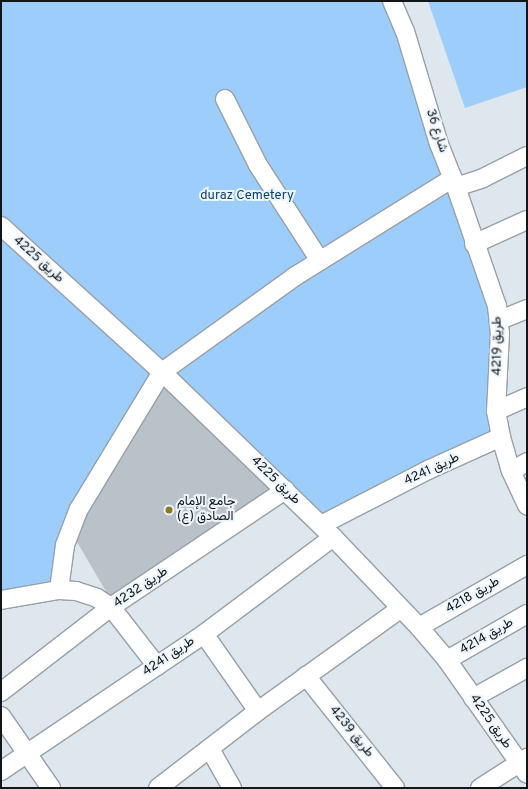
<!DOCTYPE html>
<html>
<head>
<meta charset="utf-8">
<style>
  body { margin:0 }
  #map { position:relative; width:528px; height:789px; overflow:hidden; background:#dee6ee; font-family:Overpass,Vazirmatn,sans-serif }
  div>[style] { position:absolute }
  .green>* { inset:0; background:#9dcefb }
  .building>* { inset:0; background:#bac2c9 }
  .roads { filter:drop-shadow(1px 0 #98a0a7) drop-shadow(-1px 0 #98a0a7) drop-shadow(0 1px #98a0a7) drop-shadow(0 -1px #98a0a7) }
  .minor>* { height:18px; margin:-9px; padding:0 9px; transform-origin:9px; border-radius:9px; background:#fff }
  .dots>* { width:11px; height:11px; translate:-50% -50%; box-sizing:border-box; border:2px solid #ecf4fc; border-radius:50% }
  span { translate:-50% -50%; white-space:nowrap; text-align:center; line-height:1.15; -webkit-text-stroke:4px #ecf4fc; paint-order:stroke }
  .street-label { font-size:13px; color:#131618 }
  .park-label { font-size:13px; color:#0a426c }
  .poi-label { font-size:13px; color:#131618 }
  .left { translate:0 -50%; text-align:left }
  .frame { position:absolute; inset:0; border:2px solid #131618; pointer-events:none }
</style>
</head>
<body>
<div id="map">
  <div class="green">
    <i style="clip-path:polygon(1px 1px,385px 1px,500px 320px,501px 437px,321px 525px,285px 490px,70px 530px,59px 590px,1px 600px)"></i>
    <i style="clip-path:polygon(428px 1px,527px 1px,527px 87px,465px 108px)"></i>
  </div>
  <div class="building">
    <i style="clip-path:polygon(159px 376px,285px 490px,114px 605px,70px 530px)"></i>
  </div>
  <div class="roads">
    <div class="minor">
      <i style="left:392px;top:1px;width:33px;rotate:67deg"></i>
      <i style="left:405px;top:31px;width:118px;rotate:73.3deg"></i>
      <i style="left:439px;top:144px;width:46px;rotate:68.4deg"></i>
      <i style="left:456px;top:187px;width:28px;rotate:-18deg"></i>
      <i style="left:483px;top:178px;width:49px;rotate:-26.6deg"></i>
      <i style="left:225px;top:99px;width:74px;rotate:63.4deg"></i>
      <i style="left:258px;top:165px;width:114px;rotate:57.1deg"></i>
      <i style="left:456px;top:187px;width:126px;rotate:71deg"></i>
      <i style="left:497px;top:306px;width:27px;rotate:84deg"></i>
      <i style="left:500px;top:333px;width:78px;rotate:92.9deg"></i>
      <i style="left:496px;top:411px;width:26px;rotate:79deg"></i>
      <i style="left:501px;top:437px;width:35px;rotate:74deg"></i>
      <i style="left:511px;top:471px;width:38px;rotate:65deg"></i>
      <i style="left:1px;top:226px;width:217px;rotate:42.2deg"></i>
      <i style="left:162px;top:372px;width:238px;rotate:44deg"></i>
      <i style="left:333px;top:537px;width:124px;rotate:46.3deg"></i>
      <i style="left:419px;top:627px;width:43px;rotate:49.7deg"></i>
      <i style="left:447px;top:660px;width:139px;rotate:54.9deg"></i>
      <i style="left:474px;top:244px;width:58px;rotate:-24.4deg"></i>
      <i style="left:500px;top:320px;width:29px;rotate:-22deg"></i>
      <i style="left:496px;top:411px;width:34px;rotate:-24deg"></i>
      <i style="left:511px;top:471px;width:18px;rotate:-29deg"></i>
      <i style="left:321px;top:525px;width:123px;rotate:-27.2deg"></i>
      <i style="left:430px;top:469px;width:78px;rotate:-24.3deg"></i>
      <i style="left:59px;top:590px;width:45px;rotate:-82.4deg"></i>
      <i style="left:65px;top:545px;width:39px;rotate:-69deg"></i>
      <i style="left:79px;top:509px;width:160px;rotate:-58.8deg"></i>
      <i style="left:162px;top:372px;width:163px;rotate:-35.7deg"></i>
      <i style="left:294px;top:277px;width:187px;rotate:-31.9deg"></i>
      <i style="left:1px;top:600px;width:59px;rotate:-9.8deg"></i>
      <i style="left:59px;top:590px;width:17px;rotate:3deg"></i>
      <i style="left:76px;top:591px;width:22px;rotate:18deg"></i>
      <i style="left:97px;top:598px;width:17px;rotate:33deg"></i>
      <i style="left:111px;top:607px;width:75px;rotate:52.1deg"></i>
      <i style="left:419px;top:627px;width:125px;rotate:-29.9deg"></i>
      <i style="left:204px;top:634px;width:94px;rotate:55deg"></i>
      <i style="left:447px;top:660px;width:92px;rotate:-29.9deg"></i>
      <i style="left:306px;top:676px;width:143px;rotate:51.5deg"></i>
      <i style="left:1px;top:692px;width:139px;rotate:-37.7deg"></i>
      <i style="left:111px;top:607px;width:210px;rotate:-33.9deg"></i>
      <i style="left:473px;top:698px;width:62px;rotate:-29.1deg"></i>
      <i style="left:1px;top:716px;width:88px;rotate:55.2deg"></i>
      <i style="left:210px;top:749px;width:45px;rotate:60.6deg"></i>
      <i style="left:1px;top:771px;width:245px;rotate:-34deg"></i>
      <i style="left:204px;top:634px;width:161px;rotate:-36.9deg"></i>
      <i style="left:158px;top:788px;width:126px;rotate:-37.6deg"></i>
      <i style="left:258px;top:711px;width:175px;rotate:-35.7deg"></i>
      <i style="left:480px;top:788px;width:56px;rotate:-32.6deg"></i>
    </div>
  </div>
  <div class="dots">
    <i style="left:169px;top:510px;background:#8c7a20"></i>
  </div>
  <div class="street-label">
    <span style="left:436px;top:131px;rotate:72deg">شارع 36</span>
    <span style="left:38px;top:260px;rotate:42deg">طريق 4225</span>
    <span style="left:498px;top:346px;rotate:-90deg">طريق 4219</span>
    <span style="left:432px;top:470px;rotate:-25deg">طريق 4241</span>
    <span style="left:275px;top:481px;rotate:44deg">طريق 4225</span>
    <span style="left:141px;top:588px;rotate:-34deg">طريق 4232</span>
    <span style="left:473px;top:596px;rotate:-30deg">طريق 4218</span>
    <span style="left:487px;top:637px;rotate:-30deg">طريق 4214</span>
    <span style="left:169px;top:657px;rotate:-34deg">طريق 4241</span>
    <span style="left:490px;top:722px;rotate:55deg">طريق 4225</span>
    <span style="left:351px;top:732px;rotate:51deg">طريق 4239</span>
  </div>
  <div class="park-label">
    <span style="left:247px;top:196px">duraz Cemetery</span>
  </div>
  <div class="poi-label">
    <span class="left" style="left:177px;top:510px">جامع الإمام<br>الصادق (ع)</span>
  </div>
  <div class="frame"></div>
</div>
</body>
</html>
